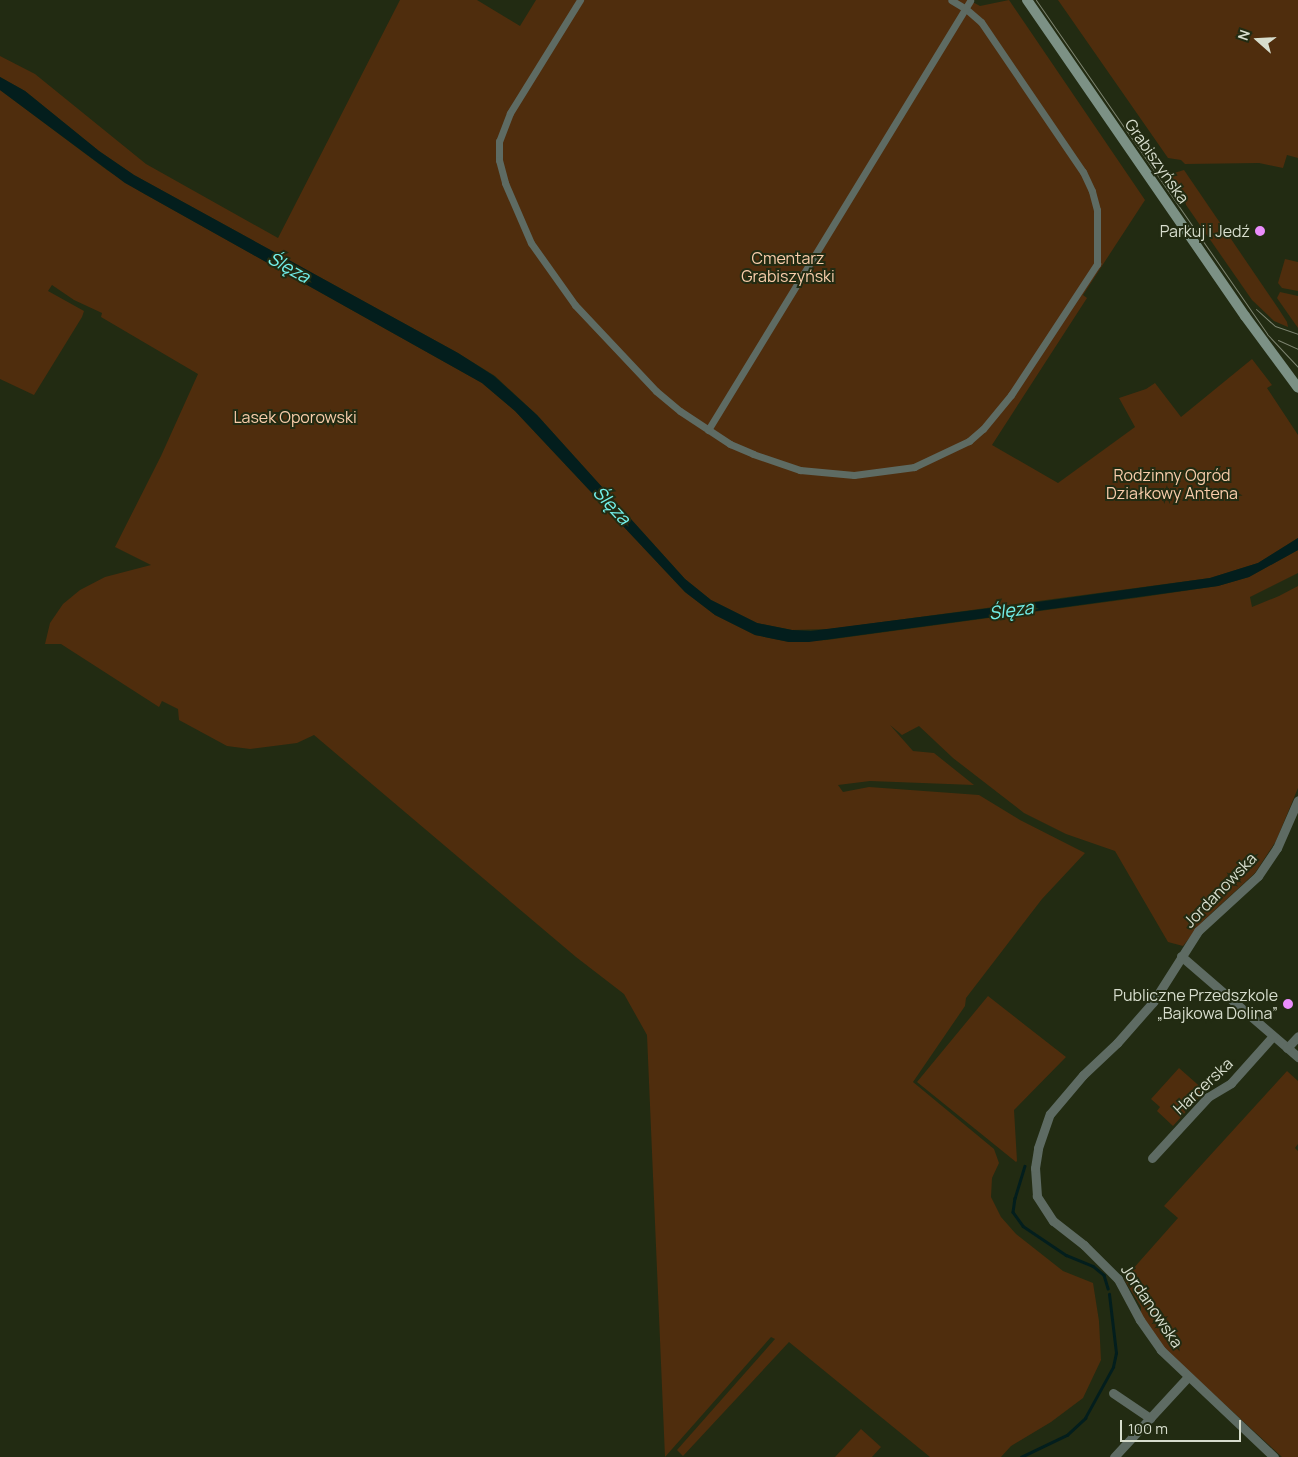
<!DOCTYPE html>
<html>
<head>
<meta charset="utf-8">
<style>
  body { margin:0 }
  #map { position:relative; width:1298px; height:1457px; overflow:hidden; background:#222b12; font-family:Manrope,sans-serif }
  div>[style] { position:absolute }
  .green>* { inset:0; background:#4f2d0d }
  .water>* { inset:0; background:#031e1d }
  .stream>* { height:2.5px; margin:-1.25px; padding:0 1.25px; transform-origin:1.25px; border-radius:1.25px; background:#031e1d }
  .pedestrian>* { height:7px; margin:-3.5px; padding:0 3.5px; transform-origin:3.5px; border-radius:3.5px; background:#5e6b63 }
  .minor>* { height:9px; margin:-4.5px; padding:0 4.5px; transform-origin:4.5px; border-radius:4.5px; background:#5e6b63 }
  .secondary>* { height:10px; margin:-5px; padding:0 5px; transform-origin:5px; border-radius:5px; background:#7c9185 }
  .tram>* { height:1px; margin:-0.5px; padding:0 0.5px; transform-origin:0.5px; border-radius:0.5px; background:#7d8470 }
  .dots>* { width:14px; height:14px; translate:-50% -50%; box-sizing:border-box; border:2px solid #222b12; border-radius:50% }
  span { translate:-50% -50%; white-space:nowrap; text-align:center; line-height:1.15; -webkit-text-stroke:4px #222b12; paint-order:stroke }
  .street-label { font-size:16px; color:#d7ddcd }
  .poi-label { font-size:16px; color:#d7ddcd }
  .right { translate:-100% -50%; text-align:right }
  .park-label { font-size:16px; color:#f9cdab }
  .water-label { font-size:18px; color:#73f0ea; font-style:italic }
  .north { position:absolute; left:1233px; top:15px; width:50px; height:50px; -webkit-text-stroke:4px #222b12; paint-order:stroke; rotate:289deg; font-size:14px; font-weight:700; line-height:20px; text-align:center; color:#d7ddcd }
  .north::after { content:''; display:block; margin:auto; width:18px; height:22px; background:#d7ddcd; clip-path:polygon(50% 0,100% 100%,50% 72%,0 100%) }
  .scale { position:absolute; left:1120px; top:1420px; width:121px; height:22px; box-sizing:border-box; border:2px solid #d7ddcd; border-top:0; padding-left:6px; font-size:15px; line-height:18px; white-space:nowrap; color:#d7ddcd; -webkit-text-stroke:4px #222b12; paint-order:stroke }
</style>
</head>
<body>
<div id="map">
  <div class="green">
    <i style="clip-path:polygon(400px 0,477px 0,520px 26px,536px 0,969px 0,980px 6px,1009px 0,1145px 200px,1083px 295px,1087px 298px,992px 445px,1058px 483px,1135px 427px,1119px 398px,1146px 389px,1155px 383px,1181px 417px,1252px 359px,1272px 385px,1267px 388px,1298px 435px,1298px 538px,1258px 563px,1210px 578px,830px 629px,792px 630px,757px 623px,711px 600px,685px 579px,537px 415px,495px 376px,458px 353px,134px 175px,99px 151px,25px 91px,0 77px,0 56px,35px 74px,146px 164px,278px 238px)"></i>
    <i style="clip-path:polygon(1058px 0,1298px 0,1298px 158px,1287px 155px,1283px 168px,1259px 163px,1185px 164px,1181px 160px,1168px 158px)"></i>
    <i style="clip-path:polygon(0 90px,107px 170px,141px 192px,482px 383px,515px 411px,685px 592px,715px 615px,755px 635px,789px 642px,827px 640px,1136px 598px,1218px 586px,1249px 577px,1298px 550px,1298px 573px,1250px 597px,1252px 607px,1279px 596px,1298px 586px,1298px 788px,1276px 841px,1255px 873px,1203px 921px,1183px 946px,1168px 942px,1115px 851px,1066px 834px,1024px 813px,953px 758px,919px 726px,902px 735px,890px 725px,913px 751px,934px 753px,974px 785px,870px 781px,838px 785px,843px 792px,869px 787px,979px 795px,1020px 820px,1085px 853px,1042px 899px,966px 998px,965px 1006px,913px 1082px,994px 1149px,999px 1163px,992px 1178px,991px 1197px,1001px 1217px,1016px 1234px,1063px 1271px,1093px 1283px,1099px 1321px,1101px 1360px,1083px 1398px,1051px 1422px,1011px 1446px,1001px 1457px,930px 1457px,789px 1342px,683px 1456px,677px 1450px,775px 1339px,771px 1337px,665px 1457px,647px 1035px,624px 994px,576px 957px,314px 735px,297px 743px,250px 749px,227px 746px,179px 720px,178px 709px,162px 701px,159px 707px,61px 644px,45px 644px,50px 623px,63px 604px,80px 590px,105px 577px,151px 565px,115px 547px,161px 456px,198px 374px,101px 317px,102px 313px,74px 300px,52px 285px,48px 291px,84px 311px,82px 317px,34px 395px,0 379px)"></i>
    <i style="clip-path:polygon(1184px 170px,1278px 308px,1287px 322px,1288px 327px,1274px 321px,1252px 300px,1168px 179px,1174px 173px)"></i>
    <i style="clip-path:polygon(1285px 259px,1298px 262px,1298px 291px,1282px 288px,1278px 283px)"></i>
    <i style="clip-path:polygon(1280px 292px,1298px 296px,1298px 328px,1277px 298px)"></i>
    <i style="clip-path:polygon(988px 996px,1066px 1057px,1014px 1110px,1017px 1161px,1016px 1162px,917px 1082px)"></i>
    <i style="clip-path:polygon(1179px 1068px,1205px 1091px,1173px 1126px,1157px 1111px,1160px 1107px,1151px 1099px)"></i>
    <i style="clip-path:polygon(1287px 1071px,1298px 1081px,1298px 1144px,1295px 1148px,1298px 1151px,1298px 1457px,1282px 1457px,1160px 1345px,1141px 1314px,1141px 1307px,1124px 1279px,1178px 1218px,1164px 1206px)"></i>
    <i style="clip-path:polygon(861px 1429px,881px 1447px,872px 1457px,835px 1457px)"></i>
  </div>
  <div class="water">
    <i style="clip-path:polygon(0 77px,25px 91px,99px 151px,134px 175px,458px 353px,494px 376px,537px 415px,685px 579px,711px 600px,757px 623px,792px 630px,811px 631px,1045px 601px,1210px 578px,1258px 563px,1298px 538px,1298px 550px,1249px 577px,1218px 586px,809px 642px,789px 642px,755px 635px,715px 615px,685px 592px,515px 411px,482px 383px,125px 183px,0 90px)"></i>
  </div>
  <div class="stream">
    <i style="left:1025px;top:1166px;width:34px;rotate:107deg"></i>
    <i style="left:1015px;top:1198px;width:14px;rotate:98deg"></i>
    <i style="left:1013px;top:1212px;width:17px;rotate:54deg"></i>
    <i style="left:1023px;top:1226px;width:52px;rotate:34deg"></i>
    <i style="left:1066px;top:1255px;width:29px;rotate:22deg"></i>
    <i style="left:1093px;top:1266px;width:14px;rotate:39deg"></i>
    <i style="left:1104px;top:1275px;width:14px;rotate:73deg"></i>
    <i style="left:1021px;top:1457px;width:51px;rotate:-25.6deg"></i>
    <i style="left:1067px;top:1435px;width:25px;rotate:-43deg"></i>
    <i style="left:1085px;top:1418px;width:58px;rotate:-61.2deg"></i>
    <i style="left:1113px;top:1367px;width:14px;rotate:-78deg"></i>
    <i style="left:1116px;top:1353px;width:59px;rotate:-96.8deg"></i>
  </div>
  <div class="pedestrian">
    <i style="left:580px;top:0;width:133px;rotate:121.8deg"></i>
    <i style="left:510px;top:113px;width:30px;rotate:111deg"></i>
    <i style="left:499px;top:141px;width:19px;rotate:90deg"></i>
    <i style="left:499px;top:160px;width:24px;rotate:75deg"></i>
    <i style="left:505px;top:183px;width:65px;rotate:66.6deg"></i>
    <i style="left:531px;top:243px;width:76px;rotate:54.6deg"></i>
    <i style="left:575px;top:305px;width:118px;rotate:46.7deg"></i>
    <i style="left:656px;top:391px;width:31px;rotate:40deg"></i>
    <i style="left:680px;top:411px;width:60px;rotate:33.4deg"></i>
    <i style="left:730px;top:444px;width:25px;rotate:23deg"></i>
    <i style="left:753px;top:454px;width:50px;rotate:18.8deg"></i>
    <i style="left:800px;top:470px;width:54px;rotate:5.3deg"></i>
    <i style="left:854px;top:475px;width:61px;rotate:-7.6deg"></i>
    <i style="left:914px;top:467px;width:61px;rotate:-25.3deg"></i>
    <i style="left:969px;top:441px;width:18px;rotate:-41deg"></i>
    <i style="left:983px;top:429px;width:44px;rotate:-50.5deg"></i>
    <i style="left:1011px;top:395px;width:157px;rotate:-56.7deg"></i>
    <i style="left:1097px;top:264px;width:54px;rotate:-90deg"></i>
    <i style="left:1097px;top:210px;width:20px;rotate:-105deg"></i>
    <i style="left:1092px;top:191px;width:21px;rotate:-115deg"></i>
    <i style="left:1083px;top:172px;width:181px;rotate:-124.2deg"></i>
    <i style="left:981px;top:22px;width:20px;rotate:-139deg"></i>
    <i style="left:966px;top:9px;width:17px;rotate:-149deg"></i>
    <i style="left:708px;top:430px;width:503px;rotate:-58.59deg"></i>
  </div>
  <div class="minor">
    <i style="left:1181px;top:956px;width:155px;rotate:40.8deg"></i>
    <i style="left:1287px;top:1048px;width:16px;rotate:-47deg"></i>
    <i style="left:1152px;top:1158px;width:83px;rotate:-47.4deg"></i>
    <i style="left:1208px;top:1097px;width:27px;rotate:-31deg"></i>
    <i style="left:1231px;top:1083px;width:63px;rotate:-48.2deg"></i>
    <i style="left:1113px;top:1393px;width:45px;rotate:34deg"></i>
    <i style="left:1114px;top:1457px;width:108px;rotate:-47.3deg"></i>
    <i style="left:1274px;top:1457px;width:156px;rotate:-136.6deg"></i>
    <i style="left:1161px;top:1350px;width:37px;rotate:-125deg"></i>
    <i style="left:1140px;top:1320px;width:47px;rotate:-118.2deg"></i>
    <i style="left:1118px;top:1279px;width:48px;rotate:-135deg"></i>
    <i style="left:1084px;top:1245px;width:39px;rotate:-142deg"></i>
    <i style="left:1053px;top:1221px;width:30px;rotate:-123deg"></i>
    <i style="left:1037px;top:1196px;width:28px;rotate:-94deg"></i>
    <i style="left:1035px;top:1168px;width:20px;rotate:-81deg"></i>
    <i style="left:1038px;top:1148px;width:36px;rotate:-71deg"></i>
    <i style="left:1050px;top:1114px;width:51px;rotate:-49.8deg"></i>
    <i style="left:1083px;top:1075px;width:47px;rotate:-43.3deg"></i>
    <i style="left:1117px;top:1043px;width:55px;rotate:-48.7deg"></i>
    <i style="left:1153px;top:1002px;width:84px;rotate:-57.6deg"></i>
    <i style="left:1198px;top:931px;width:81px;rotate:-42.5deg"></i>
    <i style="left:1258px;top:876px;width:34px;rotate:-56deg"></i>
    <i style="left:1277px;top:848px;width:52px;rotate:-66.4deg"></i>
  </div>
  <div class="secondary">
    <i style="left:1027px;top:0;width:384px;rotate:55.4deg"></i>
    <i style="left:1245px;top:316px;width:89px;rotate:53.6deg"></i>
  </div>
  <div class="tram">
    <i style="left:1036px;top:0;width:406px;rotate:55.3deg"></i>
    <i style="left:1267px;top:334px;width:45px;rotate:46.8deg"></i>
    <i style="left:1256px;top:309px;width:25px;rotate:42deg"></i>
    <i style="left:1275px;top:326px;width:24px;rotate:19deg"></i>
    <i style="left:1278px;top:340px;width:22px;rotate:24deg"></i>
  </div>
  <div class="dots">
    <i style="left:1260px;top:231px;background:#eb8dfc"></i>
    <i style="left:1288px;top:1004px;background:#eb8dfc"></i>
  </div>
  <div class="street-label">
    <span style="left:1157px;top:161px;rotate:55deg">Grabiszyńska</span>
    <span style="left:1220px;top:890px;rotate:-46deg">Jordanowska</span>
    <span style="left:1203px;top:1086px;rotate:-43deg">Harcerska</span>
    <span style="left:1152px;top:1306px;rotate:56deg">Jordanowska</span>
  </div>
  <div class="poi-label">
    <span class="right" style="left:1250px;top:231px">Parkuj i Jedź</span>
    <span class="right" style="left:1278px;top:1004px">Publiczne Przedszkole<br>„Bajkowa Dolina”</span>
  </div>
  <div class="park-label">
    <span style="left:788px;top:267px">Cmentarz<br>Grabiszyński</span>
    <span style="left:295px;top:417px">Lasek Oporowski</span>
    <span style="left:1172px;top:484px">Rodzinny Ogród<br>Działkowy Antena</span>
  </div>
  <div class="water-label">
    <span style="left:289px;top:267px;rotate:29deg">Ślęza</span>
    <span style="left:612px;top:505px;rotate:47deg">Ślęza</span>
    <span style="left:1011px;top:610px;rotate:-8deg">Ślęza</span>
  </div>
  <div class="north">N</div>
  <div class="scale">100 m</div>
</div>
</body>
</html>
